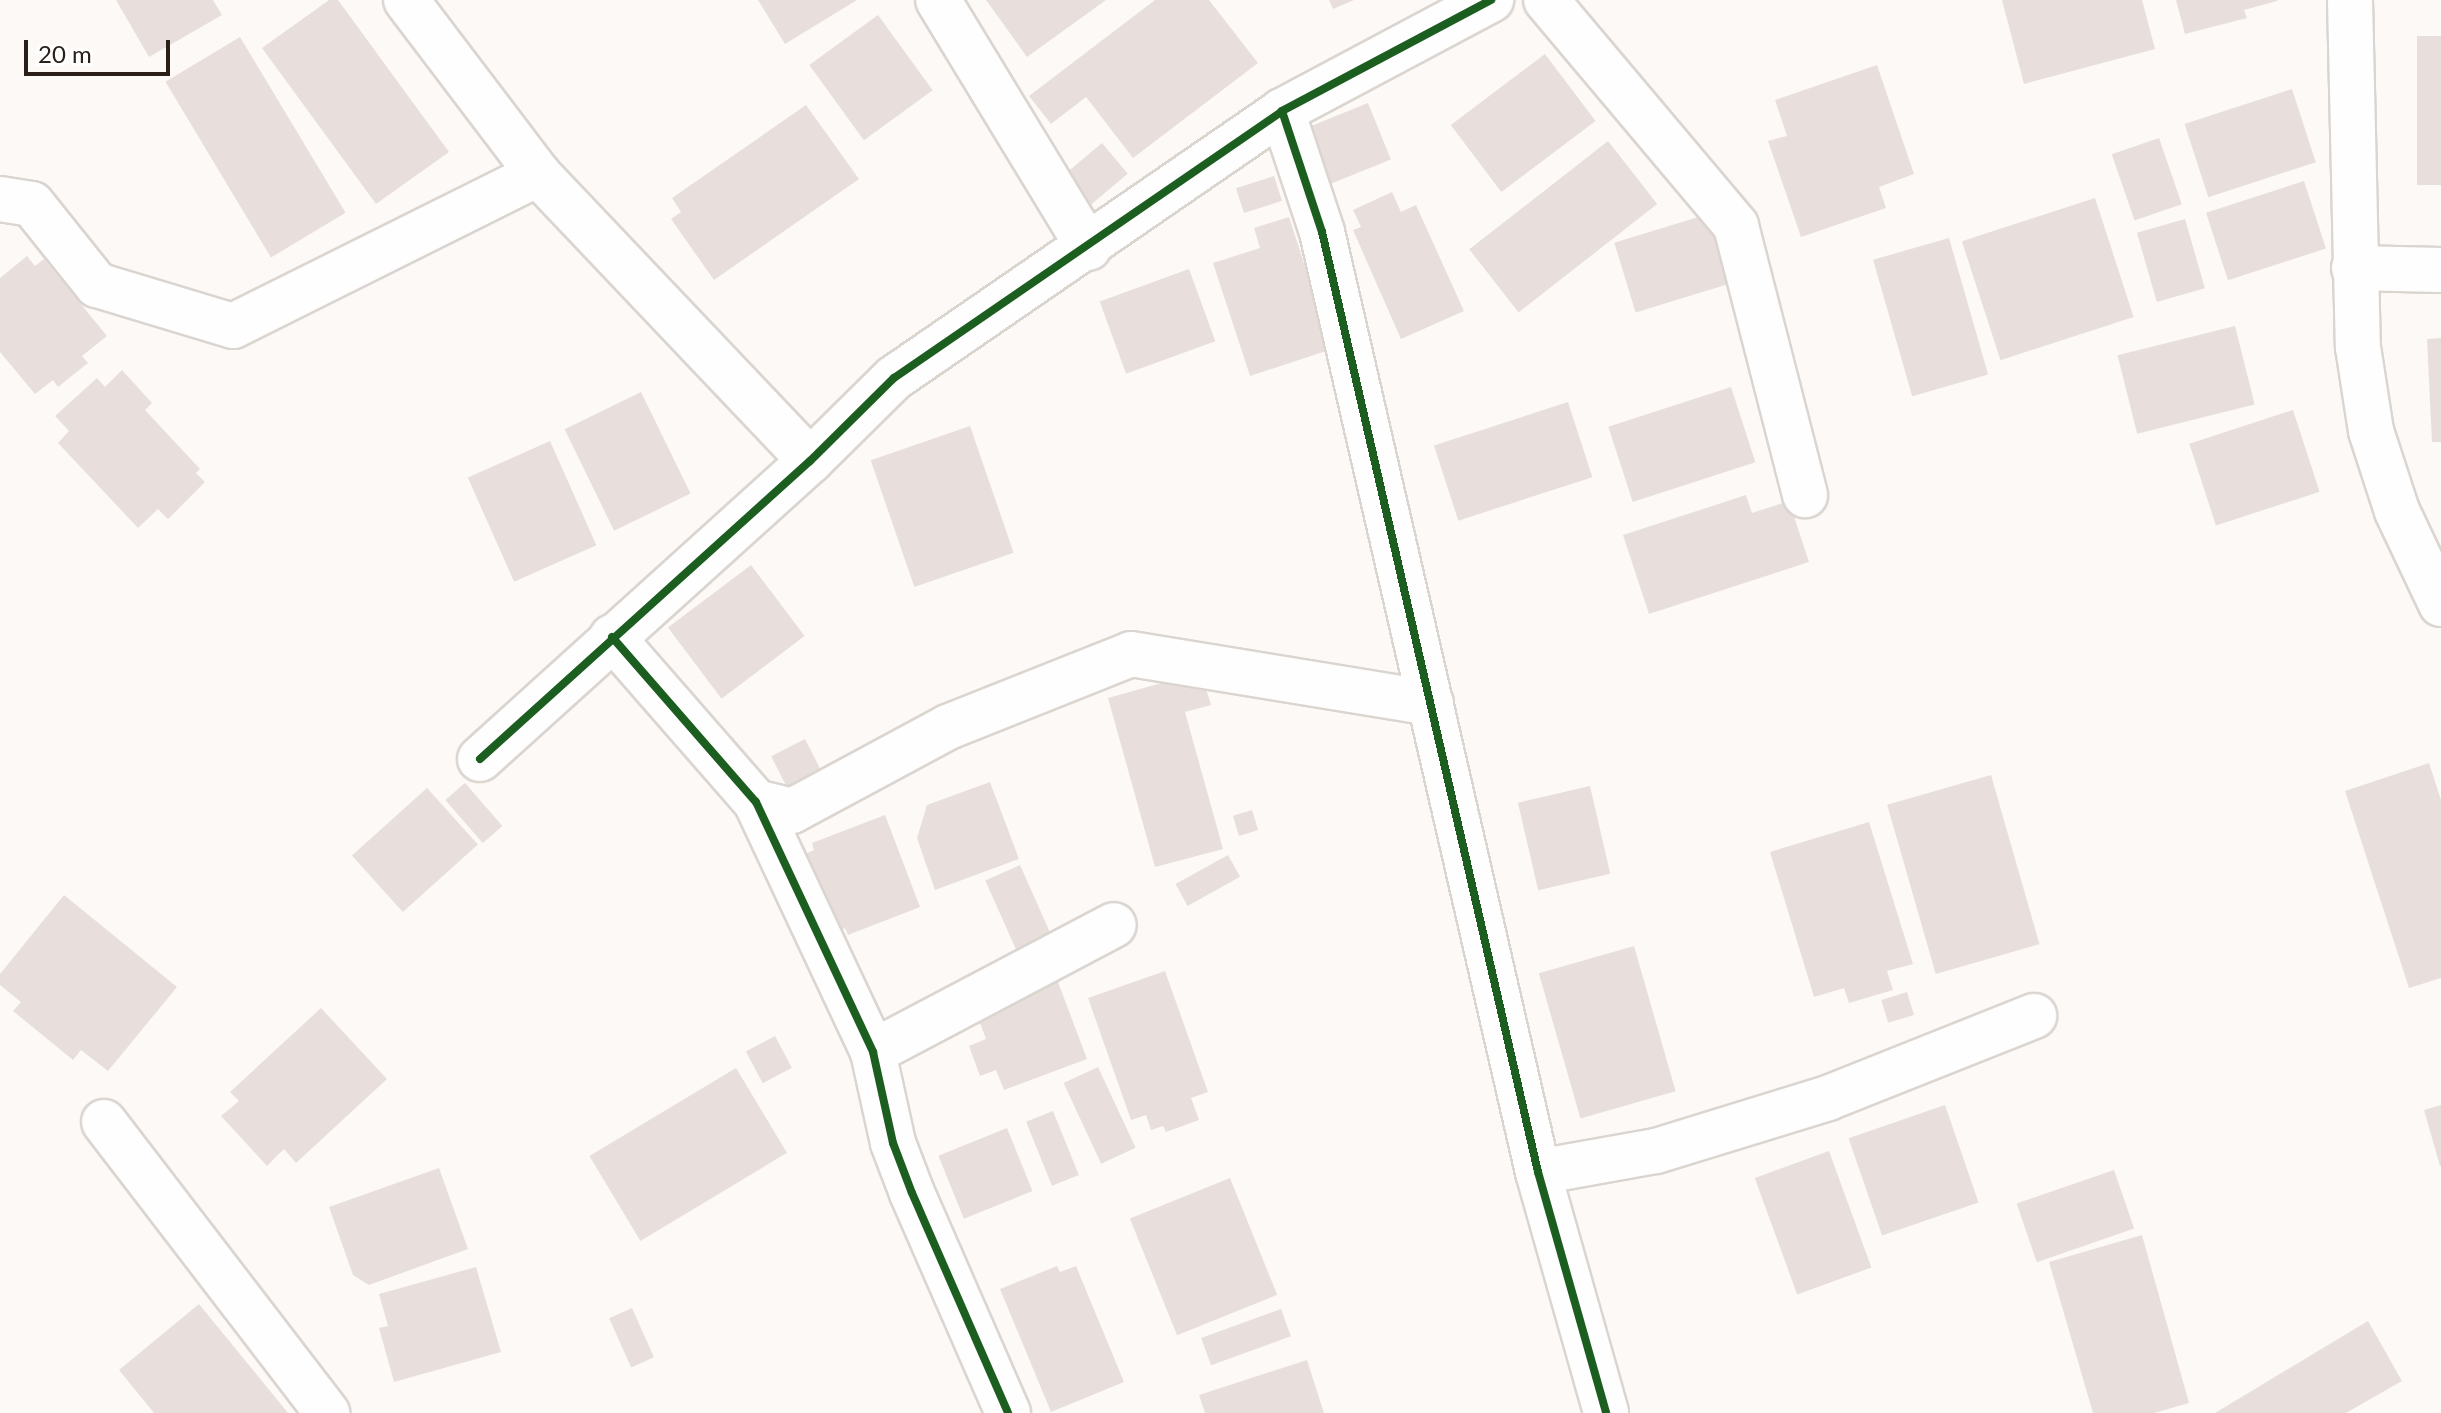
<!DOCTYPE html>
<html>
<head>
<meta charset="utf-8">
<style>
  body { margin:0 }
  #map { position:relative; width:2441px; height:1413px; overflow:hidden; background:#fcf9f7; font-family:Lato,sans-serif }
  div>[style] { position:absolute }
  .building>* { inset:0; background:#e8dfdd; transform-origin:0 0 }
  .roads { filter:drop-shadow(2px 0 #dbd5d0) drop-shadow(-2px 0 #dbd5d0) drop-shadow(0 2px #dbd5d0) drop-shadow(0 -2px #dbd5d0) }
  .minor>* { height:44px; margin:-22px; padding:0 22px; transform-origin:22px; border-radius:22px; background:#fffefe }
  .cycleway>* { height:8px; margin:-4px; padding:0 4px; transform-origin:4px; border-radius:4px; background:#1b5e20 }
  span { translate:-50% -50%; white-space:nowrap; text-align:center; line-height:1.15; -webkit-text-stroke:7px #fff; paint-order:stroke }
  .scale { position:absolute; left:24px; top:40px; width:146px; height:36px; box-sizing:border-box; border:4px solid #2a2019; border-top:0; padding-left:10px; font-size:24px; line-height:28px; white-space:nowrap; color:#2a2019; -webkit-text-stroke:6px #fff; paint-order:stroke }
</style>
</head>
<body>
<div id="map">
  <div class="building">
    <i style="clip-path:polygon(116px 0,213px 0,222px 15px,149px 57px)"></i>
    <i style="clip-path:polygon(329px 0,338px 0,449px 152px,376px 204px,262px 48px)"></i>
    <i style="clip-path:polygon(758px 0,857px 0,785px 44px)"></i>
    <i style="clip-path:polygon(986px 0,1106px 0,1027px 57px)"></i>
    <i style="clip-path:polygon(1155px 0,1209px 0,1258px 63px,1133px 158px,1086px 97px,1051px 124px,1029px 96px)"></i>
    <i style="clip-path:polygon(1329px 0,1354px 0,1333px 9px)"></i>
    <i style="clip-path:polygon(2002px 0,2142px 0,2155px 49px,2024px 84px)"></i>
    <i style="clip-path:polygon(2176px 0,2277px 0,2277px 1px,2244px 10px,2247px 18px,2185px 34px)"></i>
    <i style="left:878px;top:15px;width:93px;height:85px;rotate:54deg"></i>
    <i style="left:2441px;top:36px;width:149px;height:24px;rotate:90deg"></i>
    <i style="left:240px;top:37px;width:205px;height:87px;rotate:59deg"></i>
    <i style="left:1545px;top:54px;width:84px;height:118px;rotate:53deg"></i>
    <i style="clip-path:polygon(1877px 65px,1914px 174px,1879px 187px,1886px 208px,1801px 237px,1768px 141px,1787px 136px,1775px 100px)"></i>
    <i style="left:2292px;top:89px;width:77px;height:113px;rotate:72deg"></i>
    <i style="left:1368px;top:103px;width:61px;height:66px;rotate:68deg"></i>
    <i style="clip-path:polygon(806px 105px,859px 179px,714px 280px,671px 219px,681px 212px,672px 198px)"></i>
    <i style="left:2159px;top:138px;width:70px;height:50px;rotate:71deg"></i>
    <i style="left:1608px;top:141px;width:80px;height:176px;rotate:52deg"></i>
    <i style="left:1102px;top:143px;width:40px;height:58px;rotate:50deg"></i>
    <i style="left:1274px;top:176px;width:26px;height:40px;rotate:72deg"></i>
    <i style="left:2304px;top:181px;width:71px;height:103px;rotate:72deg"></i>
    <i style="clip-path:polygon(1392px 192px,1401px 212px,1416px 205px,1464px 311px,1401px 339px,1353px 230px,1361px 227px,1353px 210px)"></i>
    <i style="left:2095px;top:198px;width:125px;height:140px;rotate:72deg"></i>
    <i style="left:1708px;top:214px;width:73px;height:98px;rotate:73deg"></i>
    <i style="clip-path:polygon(1289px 217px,1332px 349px,1250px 376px,1213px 263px,1260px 248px,1254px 228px)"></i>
    <i style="left:2185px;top:219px;width:72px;height:50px;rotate:74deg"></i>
    <i style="left:1949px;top:238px;width:142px;height:79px;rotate:74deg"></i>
    <i style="clip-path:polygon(27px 256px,35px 266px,44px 259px,107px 336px,82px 356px,88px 363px,58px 387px,53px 380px,35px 394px,0 352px,0 278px)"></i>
    <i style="left:1189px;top:269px;width:77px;height:95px;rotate:70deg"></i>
    <i style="left:2235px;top:326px;width:81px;height:121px;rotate:76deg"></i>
    <i style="clip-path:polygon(2441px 338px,2441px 442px,2432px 442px,2427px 339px)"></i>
    <i style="clip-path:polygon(122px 370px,152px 403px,145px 410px,200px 469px,196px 473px,205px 482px,168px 519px,158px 509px,138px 528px,58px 443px,69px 431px,55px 416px,97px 378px,105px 387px)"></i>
    <i style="left:1731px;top:387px;width:79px;height:129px;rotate:72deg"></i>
    <i style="left:641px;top:392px;width:113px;height:85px;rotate:64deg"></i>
    <i style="left:1568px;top:402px;width:79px;height:141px;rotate:72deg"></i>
    <i style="left:2293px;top:410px;width:86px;height:109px;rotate:72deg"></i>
    <i style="left:970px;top:426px;width:134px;height:105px;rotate:71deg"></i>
    <i style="left:550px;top:441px;width:114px;height:90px;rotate:66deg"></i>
    <i style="clip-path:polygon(1746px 495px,1752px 513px,1789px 501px,1809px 562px,1649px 614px,1623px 535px)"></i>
    <i style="left:751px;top:565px;width:89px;height:104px;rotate:53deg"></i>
    <i style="clip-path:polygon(1201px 672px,1211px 705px,1185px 712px,1223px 849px,1155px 867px,1108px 698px)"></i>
    <i style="left:805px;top:739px;width:46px;height:38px;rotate:63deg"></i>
    <i style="clip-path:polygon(2429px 763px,2441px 800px,2441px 978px,2409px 988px,2345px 791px)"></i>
    <i style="left:1991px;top:775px;width:176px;height:108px;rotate:74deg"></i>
    <i style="clip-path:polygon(990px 782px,1019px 859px,935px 890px,917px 838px,927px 805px)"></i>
    <i style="left:465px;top:783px;width:57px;height:26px;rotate:49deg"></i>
    <i style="left:1590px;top:786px;width:90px;height:74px;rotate:77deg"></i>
    <i style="left:427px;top:788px;width:76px;height:101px;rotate:48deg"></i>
    <i style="left:1252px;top:810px;width:21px;height:20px;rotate:73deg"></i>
    <i style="clip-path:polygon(885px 815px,920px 907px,848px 935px,845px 928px,839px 931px,830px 907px,827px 909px,805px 854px,814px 850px,812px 843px)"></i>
    <i style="clip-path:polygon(1869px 822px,1913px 964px,1887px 971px,1893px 990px,1849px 1003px,1844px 988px,1814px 997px,1770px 852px)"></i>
    <i style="left:1228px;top:855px;width:25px;height:60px;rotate:61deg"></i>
    <i style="left:1020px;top:865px;width:86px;height:38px;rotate:66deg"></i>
    <i style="clip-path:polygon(64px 895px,177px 987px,108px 1071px,81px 1050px,73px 1060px,13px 1011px,21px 1002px,0 985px,0 974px)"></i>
    <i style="left:1634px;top:946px;width:151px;height:99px;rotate:74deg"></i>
    <i style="clip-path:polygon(1165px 971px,1208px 1092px,1191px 1098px,1199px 1120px,1166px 1132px,1163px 1126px,1151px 1130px,1146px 1115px,1131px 1120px,1088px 998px)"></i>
    <i style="clip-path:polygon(1055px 974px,1087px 1059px,1004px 1090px,996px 1070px,980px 1076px,969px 1046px,986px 1039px,973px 1004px)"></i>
    <i style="left:1907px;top:992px;width:24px;height:27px;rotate:73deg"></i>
    <i style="clip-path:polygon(321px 1008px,387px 1079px,296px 1163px,284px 1149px,267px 1166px,221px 1116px,239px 1101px,230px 1092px)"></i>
    <i style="left:775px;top:1036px;width:36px;height:33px;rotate:62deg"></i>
    <i style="left:1098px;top:1067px;width:89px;height:38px;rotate:65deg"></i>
    <i style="left:736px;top:1068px;width:99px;height:171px;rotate:59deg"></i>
    <i style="left:1945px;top:1105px;width:103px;height:102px;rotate:71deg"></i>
    <i style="clip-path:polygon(2441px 1105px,2441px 1166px,2440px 1166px,2424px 1110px)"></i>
    <i style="left:1053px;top:1111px;width:69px;height:29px;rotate:68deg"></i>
    <i style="left:1007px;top:1128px;width:68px;height:74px;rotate:68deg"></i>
    <i style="left:1829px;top:1151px;width:124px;height:79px;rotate:70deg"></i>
    <i style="clip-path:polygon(439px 1168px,468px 1249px,369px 1285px,353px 1275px,329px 1207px)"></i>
    <i style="left:2114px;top:1170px;width:62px;height:103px;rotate:71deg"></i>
    <i style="left:1230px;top:1178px;width:126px;height:108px;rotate:68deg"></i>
    <i style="clip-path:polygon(2142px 1235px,2189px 1403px,2154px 1413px,2093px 1413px,2049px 1262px)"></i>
    <i style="clip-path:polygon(1057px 1266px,1060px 1272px,1076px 1266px,1124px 1382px,1051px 1412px,1000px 1289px)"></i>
    <i style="clip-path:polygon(476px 1267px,501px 1352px,394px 1382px,379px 1328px,388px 1326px,379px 1294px)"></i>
    <i style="clip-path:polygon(199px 1304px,288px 1413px,154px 1413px,119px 1370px)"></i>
    <i style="left:632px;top:1308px;width:54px;height:25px;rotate:66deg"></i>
    <i style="left:1281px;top:1309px;width:29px;height:85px;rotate:70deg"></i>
    <i style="clip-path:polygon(2368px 1321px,2402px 1381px,2346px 1413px,2215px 1413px)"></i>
    <i style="clip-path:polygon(1307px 1360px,1324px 1413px,1205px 1413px,1199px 1395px)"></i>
  </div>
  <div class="roads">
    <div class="minor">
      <i style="left:406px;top:0;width:218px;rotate:52.8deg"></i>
      <i style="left:538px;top:174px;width:395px;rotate:46.5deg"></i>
      <i style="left:938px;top:0;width:290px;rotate:58.7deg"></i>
      <i style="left:1546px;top:0;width:295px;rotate:49.9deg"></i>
      <i style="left:1736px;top:226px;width:278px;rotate:75.6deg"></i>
      <i style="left:2350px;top:0;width:347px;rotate:88.7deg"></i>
      <i style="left:2358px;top:347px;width:85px;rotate:81.2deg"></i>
      <i style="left:2371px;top:431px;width:84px;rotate:72deg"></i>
      <i style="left:2397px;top:511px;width:103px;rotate:64.7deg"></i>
      <i style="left:1282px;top:111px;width:127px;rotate:71.7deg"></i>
      <i style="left:1322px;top:232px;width:964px;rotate:77.06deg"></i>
      <i style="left:1538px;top:1172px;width:250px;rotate:74.2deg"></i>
      <i style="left:0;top:199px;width:32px;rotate:9deg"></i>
      <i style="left:32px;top:204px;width:104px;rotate:51.3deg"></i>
      <i style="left:97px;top:285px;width:142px;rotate:16.8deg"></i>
      <i style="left:233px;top:326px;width:341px;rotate:-26.5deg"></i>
      <i style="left:2354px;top:268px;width:87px;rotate:1.3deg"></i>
      <i style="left:612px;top:637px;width:219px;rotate:48.9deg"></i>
      <i style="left:756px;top:802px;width:276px;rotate:64.9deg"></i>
      <i style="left:873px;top:1052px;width:93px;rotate:77.6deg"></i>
      <i style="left:893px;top:1143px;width:53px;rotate:69.2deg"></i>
      <i style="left:912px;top:1193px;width:240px;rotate:66.4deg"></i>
      <i style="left:480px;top:759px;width:445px;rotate:-42.1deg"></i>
      <i style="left:810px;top:461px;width:118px;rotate:-44.7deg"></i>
      <i style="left:894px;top:378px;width:471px;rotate:-34.5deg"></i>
      <i style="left:1282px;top:111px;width:237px;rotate:-28deg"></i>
      <i style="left:756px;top:802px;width:37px;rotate:14deg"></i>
      <i style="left:792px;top:811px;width:177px;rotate:-28.3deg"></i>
      <i style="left:948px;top:727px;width:197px;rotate:-21.7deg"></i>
      <i style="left:1131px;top:654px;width:304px;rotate:9.3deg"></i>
      <i style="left:873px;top:1052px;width:272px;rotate:-27.8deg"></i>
      <i style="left:104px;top:1122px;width:367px;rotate:52.5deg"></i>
      <i style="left:1538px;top:1172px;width:120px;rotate:-10.1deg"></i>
      <i style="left:1656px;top:1151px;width:180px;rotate:-17.1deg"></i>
      <i style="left:1828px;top:1098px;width:222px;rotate:-21.7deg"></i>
    </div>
  </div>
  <div class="cycleway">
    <i style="left:1282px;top:111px;width:127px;rotate:71.7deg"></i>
    <i style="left:1322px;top:232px;width:964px;rotate:77.06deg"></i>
    <i style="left:1538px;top:1172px;width:250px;rotate:74.2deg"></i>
    <i style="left:612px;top:637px;width:219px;rotate:48.9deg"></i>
    <i style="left:756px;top:802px;width:276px;rotate:64.9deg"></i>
    <i style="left:873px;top:1052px;width:93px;rotate:77.6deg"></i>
    <i style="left:893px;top:1143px;width:53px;rotate:69.2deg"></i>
    <i style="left:912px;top:1193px;width:240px;rotate:66.4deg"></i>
    <i style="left:480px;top:759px;width:445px;rotate:-42.1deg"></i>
    <i style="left:810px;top:461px;width:118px;rotate:-44.7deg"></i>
    <i style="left:894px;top:378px;width:471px;rotate:-34.5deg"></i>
    <i style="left:1282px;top:111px;width:237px;rotate:-28deg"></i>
  </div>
  <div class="scale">20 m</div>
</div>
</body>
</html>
